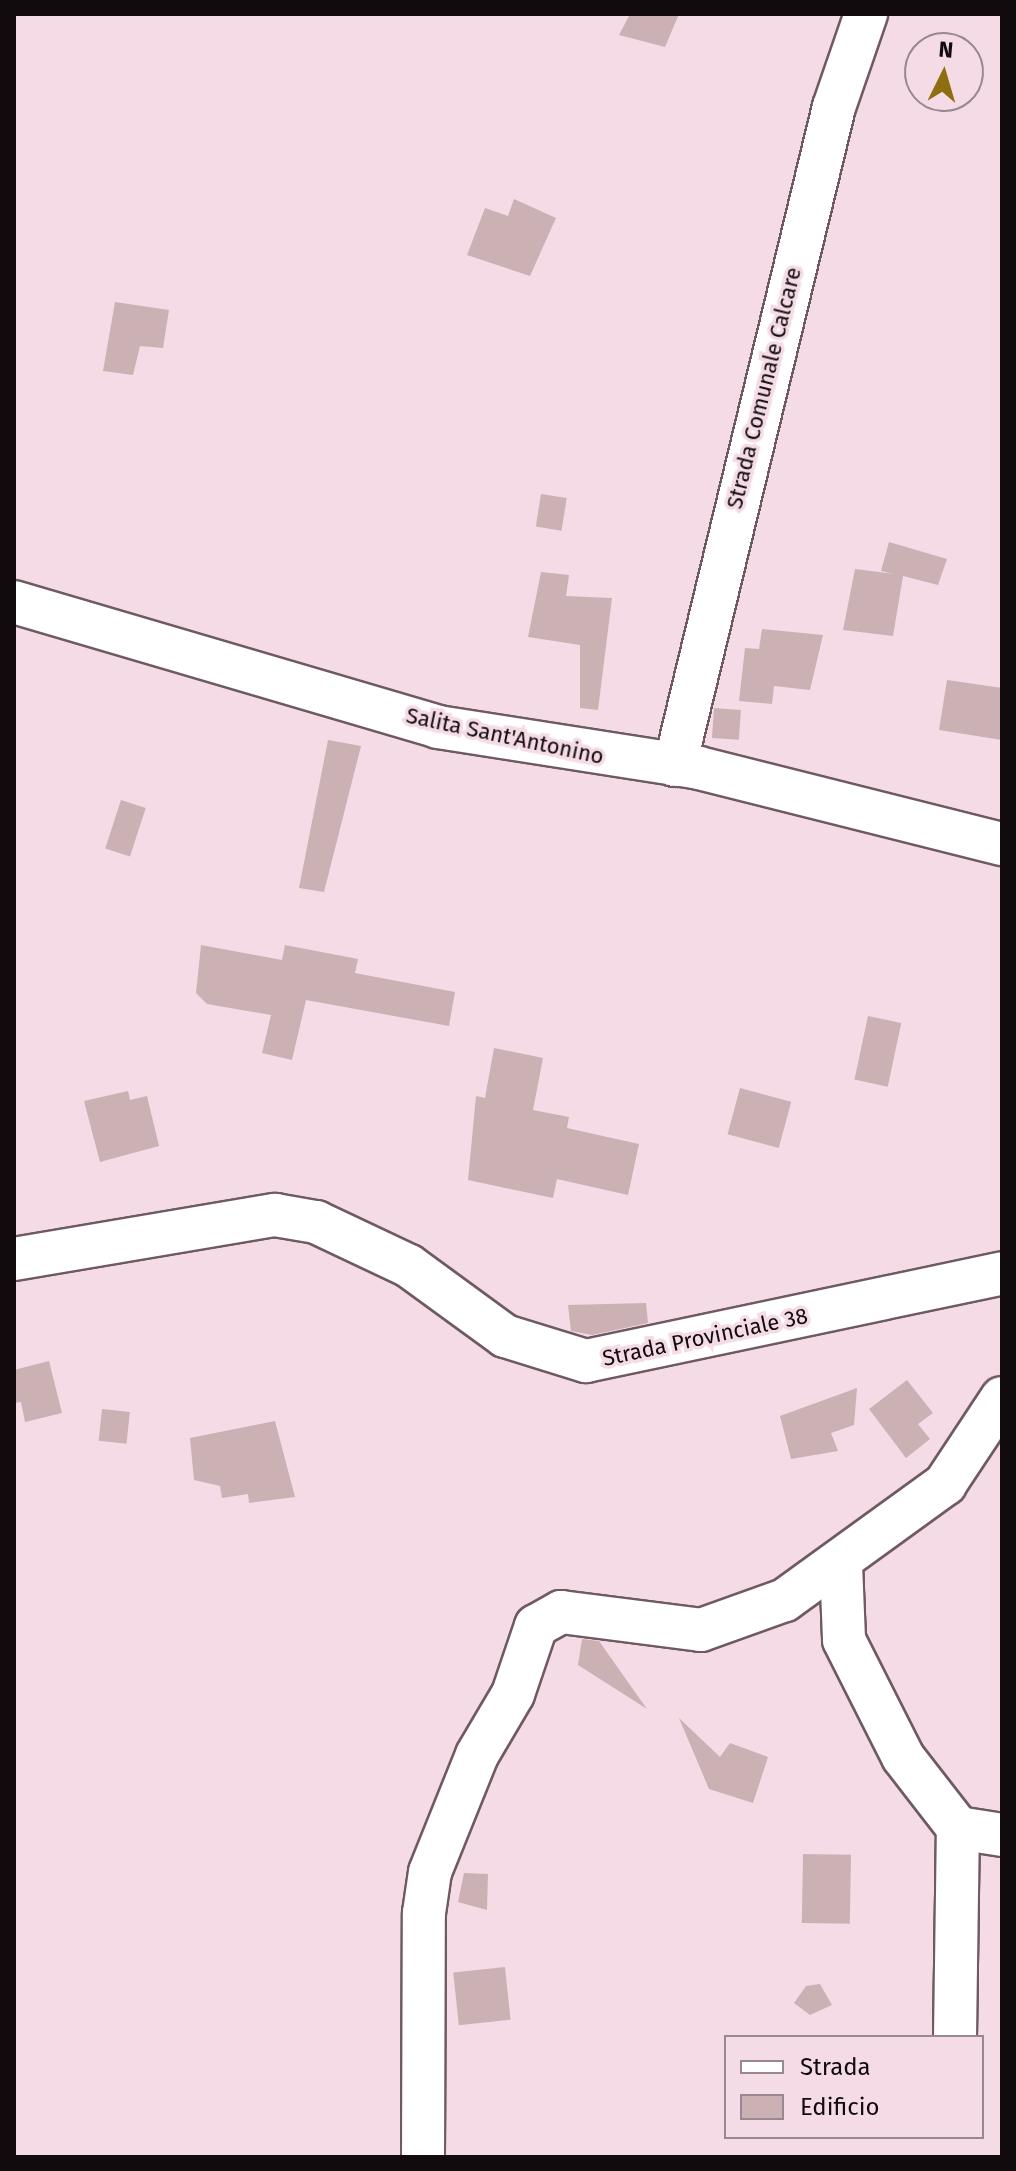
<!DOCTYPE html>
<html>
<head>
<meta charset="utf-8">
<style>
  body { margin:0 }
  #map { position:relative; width:1016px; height:2171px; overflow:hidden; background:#f4dbe6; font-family:"Fira Sans",sans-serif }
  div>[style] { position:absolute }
  .building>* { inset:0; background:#cbb1b4; transform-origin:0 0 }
  .roads { filter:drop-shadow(2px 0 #6f5a63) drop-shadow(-2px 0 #6f5a63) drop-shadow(0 2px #6f5a63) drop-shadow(0 -2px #6f5a63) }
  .minor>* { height:42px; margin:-21px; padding:0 21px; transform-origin:21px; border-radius:21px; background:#fff }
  span { translate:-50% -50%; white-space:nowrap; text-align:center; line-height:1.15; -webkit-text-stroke:7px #f4dbe6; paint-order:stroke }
  .street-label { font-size:22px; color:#120b0e }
  .frame { position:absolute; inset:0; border:16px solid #120b0e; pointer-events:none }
  .legend { position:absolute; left:724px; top:2035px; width:260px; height:104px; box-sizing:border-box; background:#f4dbe6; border:2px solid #9a8890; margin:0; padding:10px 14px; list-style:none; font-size:24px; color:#120b0e }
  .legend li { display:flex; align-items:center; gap:16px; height:40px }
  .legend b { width:40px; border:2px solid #9a8890 }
  .north { position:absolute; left:904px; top:32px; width:80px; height:80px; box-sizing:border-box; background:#f4dbe6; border:2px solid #9a8890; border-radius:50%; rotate:5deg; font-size:22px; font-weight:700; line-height:32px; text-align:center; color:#120b0e }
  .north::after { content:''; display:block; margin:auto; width:28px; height:36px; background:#8d6e11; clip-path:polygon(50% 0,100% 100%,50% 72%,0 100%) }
</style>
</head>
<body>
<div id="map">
  <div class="building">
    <i style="clip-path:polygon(630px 14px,679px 14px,665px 47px,619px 35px)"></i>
    <i style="clip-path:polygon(514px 199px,556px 218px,530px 276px,467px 255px,485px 208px,508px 216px)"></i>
    <i style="clip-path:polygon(115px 302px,169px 310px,163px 348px,140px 346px,133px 375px,103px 371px)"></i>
    <i style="left:541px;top:494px;width:26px;height:33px;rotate:9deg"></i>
    <i style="clip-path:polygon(889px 542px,947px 559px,938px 585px,903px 576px,893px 636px,843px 630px,855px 569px,894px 574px,881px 571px)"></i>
    <i style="clip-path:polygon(541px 572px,569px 575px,566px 596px,612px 598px,598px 710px,580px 708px,580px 645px,528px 637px)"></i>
    <i style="clip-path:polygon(762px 629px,823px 635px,810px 690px,774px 686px,772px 704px,739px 701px,745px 648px,759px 649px)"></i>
    <i style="clip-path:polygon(947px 680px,1002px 688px,1002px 740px,939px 730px)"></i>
    <i style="left:714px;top:708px;width:27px;height:30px;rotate:4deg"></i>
    <i style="clip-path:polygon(328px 740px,361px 746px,324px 892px,299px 888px)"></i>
    <i style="left:121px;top:800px;width:26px;height:51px;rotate:18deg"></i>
    <i style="clip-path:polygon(201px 945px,282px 960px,285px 945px,358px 959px,355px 973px,455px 992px,449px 1026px,306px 1000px,292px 1060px,262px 1053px,271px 1015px,207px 1004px,196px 993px)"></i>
    <i style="left:868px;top:1016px;width:34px;height:65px;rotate:12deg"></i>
    <i style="clip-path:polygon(494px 1048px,543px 1058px,533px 1110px,569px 1117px,567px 1128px,639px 1144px,628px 1195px,557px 1179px,553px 1198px,468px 1180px,476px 1096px,485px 1098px)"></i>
    <i style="left:740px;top:1088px;width:53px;height:48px;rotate:15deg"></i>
    <i style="clip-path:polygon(128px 1091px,130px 1100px,147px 1096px,159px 1146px,100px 1162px,84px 1101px)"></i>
    <i style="clip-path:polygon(646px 1303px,648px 1323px,592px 1335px,571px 1331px,568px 1305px)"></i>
    <i style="clip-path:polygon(49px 1361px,62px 1413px,25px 1422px,21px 1402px,14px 1403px,14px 1370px)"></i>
    <i style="clip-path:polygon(907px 1380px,933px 1413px,918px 1424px,930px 1439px,906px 1458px,869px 1409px)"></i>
    <i style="clip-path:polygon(857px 1388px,854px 1425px,831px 1433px,838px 1451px,791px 1459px,780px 1416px)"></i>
    <i style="left:102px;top:1409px;width:28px;height:32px;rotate:6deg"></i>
    <i style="clip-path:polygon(275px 1421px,295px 1497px,249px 1503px,248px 1494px,222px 1498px,220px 1486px,194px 1480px,190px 1438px)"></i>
    <i style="clip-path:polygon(582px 1639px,599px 1641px,647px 1709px,578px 1665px)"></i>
    <i style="clip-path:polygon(679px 1718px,720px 1757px,730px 1743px,768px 1757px,753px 1803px,709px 1789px)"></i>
    <i style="left:803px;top:1854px;width:48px;height:69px;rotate:1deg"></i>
    <i style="clip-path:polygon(464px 1873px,488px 1874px,487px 1910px,458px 1902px)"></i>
    <i style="left:505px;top:1967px;width:53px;height:52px;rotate:84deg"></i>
    <i style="clip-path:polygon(820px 1984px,832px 2005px,810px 2015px,794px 2003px,806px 1986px)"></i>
  </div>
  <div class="roads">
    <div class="minor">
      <i style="left:14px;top:602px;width:442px;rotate:16.4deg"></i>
      <i style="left:438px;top:727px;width:264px;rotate:8.9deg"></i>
      <i style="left:699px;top:768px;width:312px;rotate:14.1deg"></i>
      <i style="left:675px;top:765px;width:677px;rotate:-76.42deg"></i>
      <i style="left:834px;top:107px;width:98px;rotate:-71deg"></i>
      <i style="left:14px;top:1259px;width:265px;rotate:-9.6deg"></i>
      <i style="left:275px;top:1215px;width:42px;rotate:9.7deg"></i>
      <i style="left:316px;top:1222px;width:103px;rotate:25.3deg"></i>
      <i style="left:409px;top:1266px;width:119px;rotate:36.1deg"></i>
      <i style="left:505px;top:1336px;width:85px;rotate:17.2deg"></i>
      <i style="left:586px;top:1361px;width:425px;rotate:-11.9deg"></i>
      <i style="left:841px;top:1564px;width:76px;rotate:87.7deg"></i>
      <i style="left:844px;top:1640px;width:131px;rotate:63.2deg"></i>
      <i style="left:903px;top:1757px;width:90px;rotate:52.2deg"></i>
      <i style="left:958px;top:1828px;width:45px;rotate:9deg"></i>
      <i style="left:955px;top:2037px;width:209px;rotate:-89.2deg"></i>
      <i style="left:423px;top:2157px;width:244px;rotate:-89.8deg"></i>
      <i style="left:424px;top:1913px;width:41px;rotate:-81.7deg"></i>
      <i style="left:430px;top:1872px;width:126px;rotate:-68.1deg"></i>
      <i style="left:477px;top:1755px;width:71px;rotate:-59.5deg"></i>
      <i style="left:513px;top:1694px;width:72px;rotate:-71.3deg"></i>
      <i style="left:536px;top:1626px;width:29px;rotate:-29deg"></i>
      <i style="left:561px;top:1612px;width:141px;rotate:7.3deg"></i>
      <i style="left:701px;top:1630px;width:89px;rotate:-19.7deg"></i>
      <i style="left:785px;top:1600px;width:198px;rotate:-35.9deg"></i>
      <i style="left:945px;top:1484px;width:103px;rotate:-56.5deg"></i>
    </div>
  </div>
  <div class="street-label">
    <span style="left:764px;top:388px;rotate:-76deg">Strada Comunale Calcare</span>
    <span style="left:505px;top:736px;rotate:12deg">Salita Sant'Antonino</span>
    <span style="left:705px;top:1337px;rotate:-12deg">Strada Provinciale 38</span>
  </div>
  <div class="frame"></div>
  <ul class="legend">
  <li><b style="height:10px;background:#fff"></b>Strada</li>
  <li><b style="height:22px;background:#cbb1b4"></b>Edificio</li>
  </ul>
  <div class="north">N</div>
</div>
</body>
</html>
